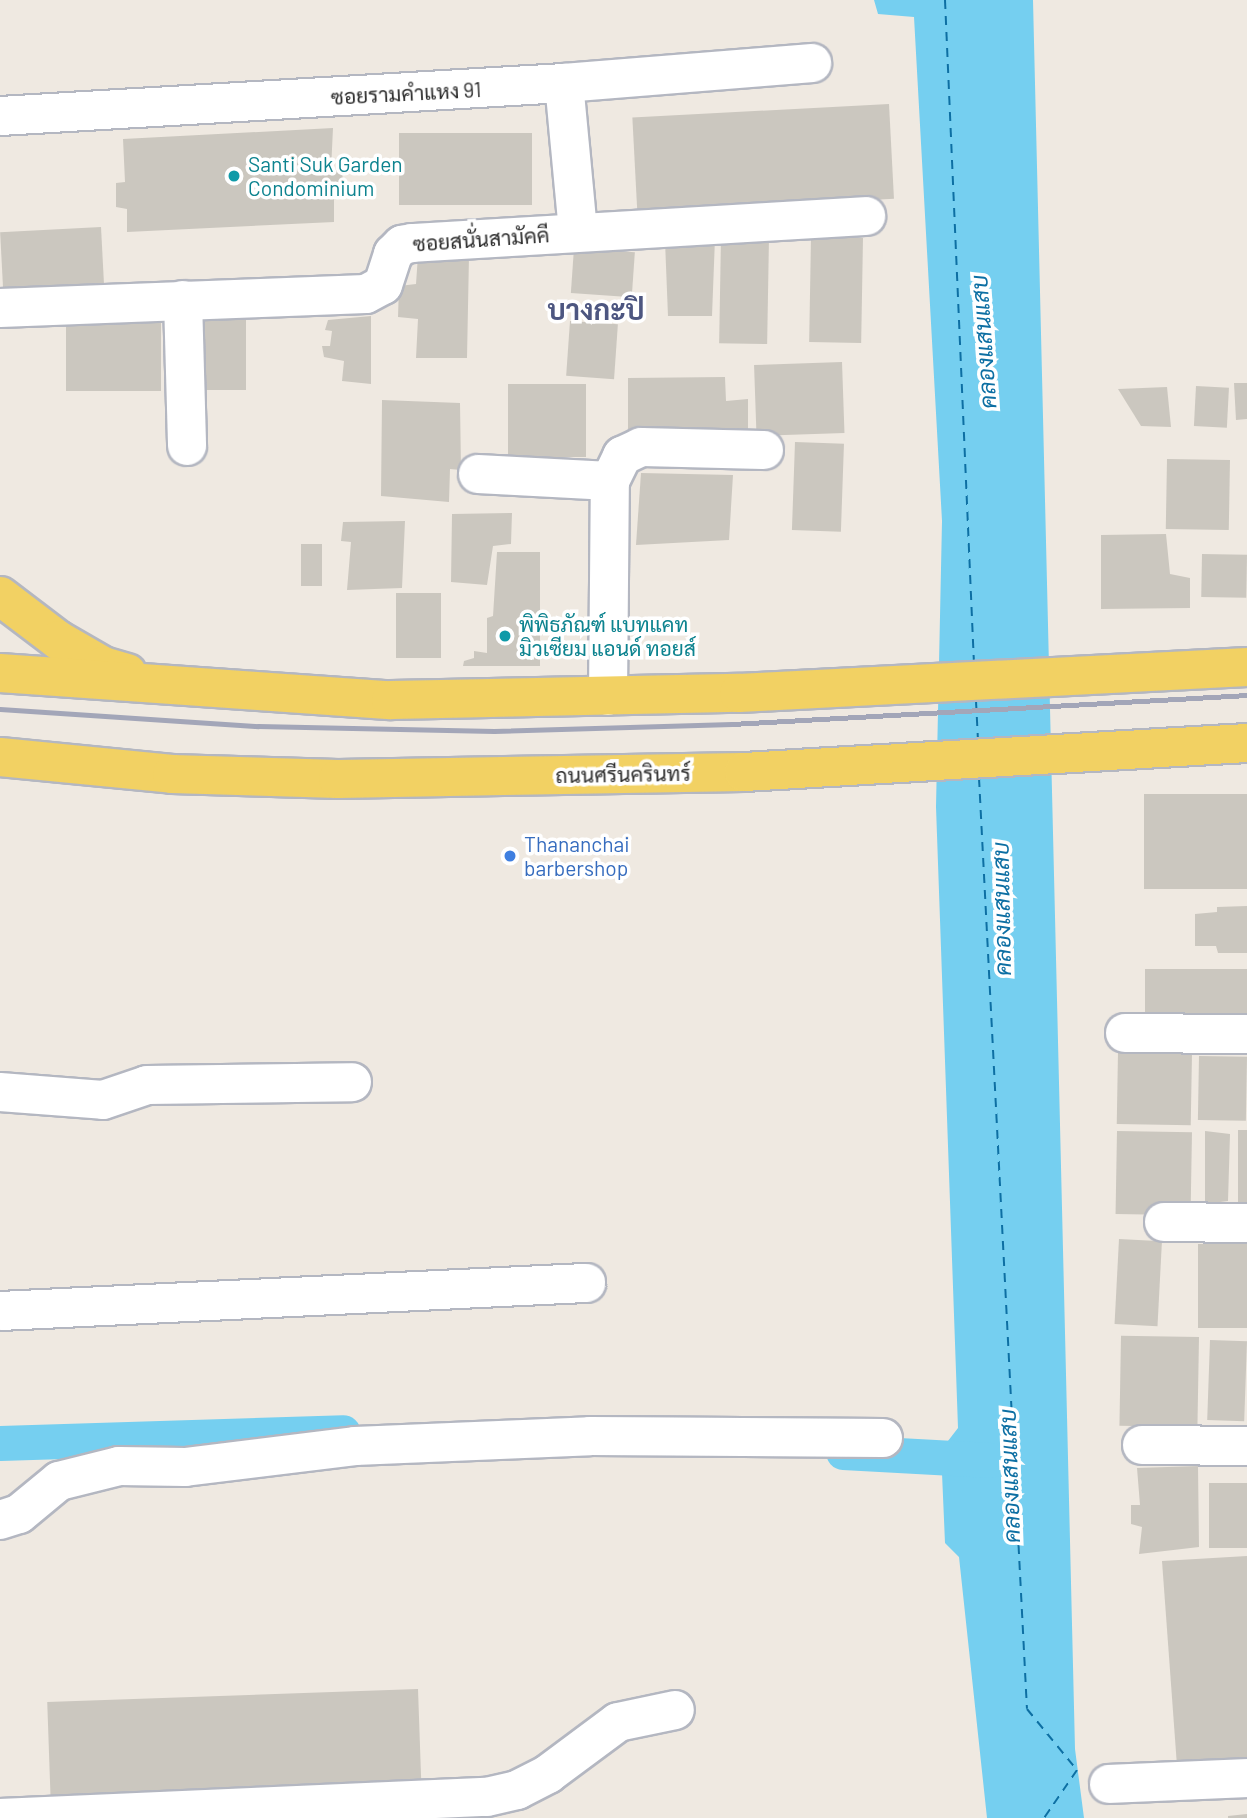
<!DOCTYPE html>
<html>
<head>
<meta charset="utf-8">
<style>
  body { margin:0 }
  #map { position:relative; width:1247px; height:1818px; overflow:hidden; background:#efe9e1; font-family:Barlow,Sarabun,sans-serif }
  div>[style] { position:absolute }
  .water>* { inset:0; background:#75cff0 }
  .canal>* { height:35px; margin:-17.5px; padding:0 17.5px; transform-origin:17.5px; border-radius:17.5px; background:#75cff0 }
  .ferry>* { height:2px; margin-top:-1px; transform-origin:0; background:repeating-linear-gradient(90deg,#0d6fa3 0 9px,transparent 0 16px) }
  .building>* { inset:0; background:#cbc7bf; transform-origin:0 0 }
  .roads { filter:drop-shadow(2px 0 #b4b7c1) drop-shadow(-2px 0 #b4b7c1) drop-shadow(0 2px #b4b7c1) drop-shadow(0 -2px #b4b7c1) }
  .minor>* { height:38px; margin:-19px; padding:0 19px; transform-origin:19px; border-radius:19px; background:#fff }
  .major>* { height:38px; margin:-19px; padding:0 19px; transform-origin:19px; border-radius:19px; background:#f2d163 }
  .rail>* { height:5px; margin:-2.5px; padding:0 2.5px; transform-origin:2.5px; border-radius:2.5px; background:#a3a6b8 }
  .dots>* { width:19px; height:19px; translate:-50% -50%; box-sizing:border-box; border:4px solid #fff; border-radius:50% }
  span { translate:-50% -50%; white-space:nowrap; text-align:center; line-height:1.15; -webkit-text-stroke:7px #fff; paint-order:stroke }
  .street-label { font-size:21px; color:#2e2e2e }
  .culture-label { font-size:21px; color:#0d838f }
  .left { translate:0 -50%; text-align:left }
  .shop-label { font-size:21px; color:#366cbe }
  .water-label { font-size:23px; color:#0d6fa3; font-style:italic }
  .district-label { font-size:28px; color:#4d5680; font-weight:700 }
</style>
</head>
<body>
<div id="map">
  <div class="water">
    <i style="clip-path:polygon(874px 0,1033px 0,1075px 1749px,1084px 1818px,987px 1818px,959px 1557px,945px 1543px,941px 1450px,958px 1428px,936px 807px,942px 521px,914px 17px,878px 14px)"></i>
  </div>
  <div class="canal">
    <i style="left:0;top:1443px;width:343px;rotate:-1.8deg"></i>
    <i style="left:843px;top:1452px;width:147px;rotate:3.1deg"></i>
  </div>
  <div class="ferry">
    <i style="left:945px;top:0;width:665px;rotate:87.5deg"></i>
    <i style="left:976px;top:701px;width:40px;rotate:87.1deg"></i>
    <i style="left:979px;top:778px;width:932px;rotate:87.05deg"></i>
    <i style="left:1027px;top:1709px;width:79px;rotate:50.7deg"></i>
    <i style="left:1077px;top:1770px;width:58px;rotate:124.5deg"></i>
  </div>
  <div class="building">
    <i style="left:889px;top:104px;width:95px;height:257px;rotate:87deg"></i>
    <i style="clip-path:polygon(333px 128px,331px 170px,342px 169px,344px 196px,334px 196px,334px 222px,127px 232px,127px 209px,116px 207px,116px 183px,125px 182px,123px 139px)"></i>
    <i style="left:532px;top:133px;width:72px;height:133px;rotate:90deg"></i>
    <i style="left:101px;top:227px;width:59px;height:101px;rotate:87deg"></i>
    <i style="left:769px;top:237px;width:107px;height:48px;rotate:91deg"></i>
    <i style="left:811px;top:237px;width:52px;height:105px;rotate:1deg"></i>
    <i style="clip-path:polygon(715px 238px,712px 316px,668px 316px,665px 241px)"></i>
    <i style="left:574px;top:248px;width:61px;height:45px;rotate:4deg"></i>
    <i style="clip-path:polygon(418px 255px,469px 256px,467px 358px,416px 358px,418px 319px,398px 317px,399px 286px,416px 284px)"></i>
    <i style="clip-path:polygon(371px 316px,371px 384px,342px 381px,344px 361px,324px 357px,322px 346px,330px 346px,332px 331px,325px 330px,328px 320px)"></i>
    <i style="left:246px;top:320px;width:70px;height:47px;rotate:90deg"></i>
    <i style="left:570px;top:321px;width:48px;height:55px;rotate:4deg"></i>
    <i style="left:66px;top:323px;width:95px;height:68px"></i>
    <i style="left:842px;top:362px;width:71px;height:88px;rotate:88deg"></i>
    <i style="clip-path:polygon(725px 377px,726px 401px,748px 399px,748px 431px,628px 435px,628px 378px)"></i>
    <i style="clip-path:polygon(1234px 383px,1247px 383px,1247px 419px,1236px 420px)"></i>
    <i style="left:508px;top:384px;width:78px;height:73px"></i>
    <i style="left:1196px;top:386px;width:33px;height:40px;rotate:3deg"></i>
    <i style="clip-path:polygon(1167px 387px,1171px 427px,1141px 426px,1118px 389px)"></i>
    <i style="clip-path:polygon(382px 400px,460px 403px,461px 470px,450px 469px,449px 502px,381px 496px)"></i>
    <i style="left:795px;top:442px;width:49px;height:88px;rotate:2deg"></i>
    <i style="left:1167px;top:459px;width:63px;height:70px;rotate:1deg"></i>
    <i style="clip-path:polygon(641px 473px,733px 475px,729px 540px,636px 545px)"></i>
    <i style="clip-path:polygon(512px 513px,511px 544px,493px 546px,487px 585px,451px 582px,452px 514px)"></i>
    <i style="clip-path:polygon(405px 521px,402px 588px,347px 590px,351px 542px,341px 541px,343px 522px)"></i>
    <i style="clip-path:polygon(1166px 534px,1170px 574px,1190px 578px,1190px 608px,1101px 609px,1101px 535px)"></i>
    <i style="left:301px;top:544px;width:21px;height:42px"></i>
    <i style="clip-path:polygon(497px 552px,540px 552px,540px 666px,463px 666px,464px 661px,474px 658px,474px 651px,487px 653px,487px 618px,493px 616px)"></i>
    <i style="left:1202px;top:554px;width:45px;height:43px;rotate:1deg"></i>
    <i style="left:396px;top:593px;width:45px;height:65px"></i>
    <i style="left:1247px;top:794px;width:95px;height:103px;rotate:90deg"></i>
    <i style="clip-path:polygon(1247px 906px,1247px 953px,1218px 953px,1216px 946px,1195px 946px,1195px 914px,1217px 912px,1217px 907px)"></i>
    <i style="left:1247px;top:969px;width:53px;height:102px;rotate:90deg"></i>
    <i style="left:1118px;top:1052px;width:74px;height:72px;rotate:1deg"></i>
    <i style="left:1199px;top:1056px;width:48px;height:64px;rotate:1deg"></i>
    <i style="left:1238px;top:1130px;width:9px;height:83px"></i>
    <i style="left:1117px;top:1131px;width:75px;height:83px;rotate:1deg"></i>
    <i style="clip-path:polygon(1205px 1131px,1230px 1134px,1228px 1201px,1205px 1204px)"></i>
    <i style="left:1119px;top:1239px;width:43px;height:85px;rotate:3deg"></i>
    <i style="left:1247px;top:1244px;width:84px;height:49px;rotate:90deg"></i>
    <i style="left:1199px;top:1337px;width:90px;height:78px;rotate:91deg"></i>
    <i style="left:1210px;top:1340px;width:37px;height:80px;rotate:2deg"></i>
    <i style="clip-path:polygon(1198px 1466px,1199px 1547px,1139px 1554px,1142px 1527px,1131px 1524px,1131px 1505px,1140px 1505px,1137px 1468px)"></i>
    <i style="left:1209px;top:1483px;width:38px;height:65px"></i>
    <i style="clip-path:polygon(1247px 1556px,1247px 1765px,1177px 1766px,1162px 1561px)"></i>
    <i style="left:418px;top:1689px;width:94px;height:371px;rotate:88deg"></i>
    <i style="clip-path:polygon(1247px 1814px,1247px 1818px,1228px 1818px,1228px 1816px)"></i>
  </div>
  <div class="roads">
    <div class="minor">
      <i style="left:564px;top:83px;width:150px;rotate:84.6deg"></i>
      <i style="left:0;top:116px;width:565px;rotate:-3.35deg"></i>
      <i style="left:564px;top:83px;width:249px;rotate:-4.6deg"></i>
      <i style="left:183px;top:300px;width:146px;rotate:88.4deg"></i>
      <i style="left:0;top:308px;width:366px;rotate:-2.2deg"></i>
      <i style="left:366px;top:294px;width:19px;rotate:-28deg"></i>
      <i style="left:383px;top:285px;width:33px;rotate:-72deg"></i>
      <i style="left:393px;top:254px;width:13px;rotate:-45deg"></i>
      <i style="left:402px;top:245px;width:10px;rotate:-11deg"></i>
      <i style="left:412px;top:243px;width:455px;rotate:-3.4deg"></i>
      <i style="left:478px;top:474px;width:132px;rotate:3deg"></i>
      <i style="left:608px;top:696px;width:215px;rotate:-89.5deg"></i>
      <i style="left:610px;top:481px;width:28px;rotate:-64deg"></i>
      <i style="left:622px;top:456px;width:21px;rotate:-25deg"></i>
      <i style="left:641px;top:447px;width:123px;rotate:1.4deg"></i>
      <i style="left:1125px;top:1033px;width:122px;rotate:0.5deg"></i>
      <i style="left:0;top:1092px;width:103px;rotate:4.4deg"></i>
      <i style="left:103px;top:1100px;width:46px;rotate:-18.8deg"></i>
      <i style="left:147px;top:1085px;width:205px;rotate:-0.8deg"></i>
      <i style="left:1164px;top:1222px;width:83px;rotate:0.7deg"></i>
      <i style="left:0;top:1311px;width:587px;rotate:-2.74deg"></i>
      <i style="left:1142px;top:1445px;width:105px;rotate:0.5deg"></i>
      <i style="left:0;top:1520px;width:20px;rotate:-18deg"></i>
      <i style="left:19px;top:1514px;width:52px;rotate:-39.5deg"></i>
      <i style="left:59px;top:1481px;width:62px;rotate:-14deg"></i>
      <i style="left:119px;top:1466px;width:66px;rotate:0.9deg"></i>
      <i style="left:185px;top:1467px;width:171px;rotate:-7deg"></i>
      <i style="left:355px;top:1446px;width:235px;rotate:-2.4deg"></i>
      <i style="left:590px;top:1436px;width:293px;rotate:0.4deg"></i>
      <i style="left:1109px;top:1784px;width:138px;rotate:-2.5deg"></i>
      <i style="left:0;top:1818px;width:487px;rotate:-2.5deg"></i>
      <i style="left:487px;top:1797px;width:31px;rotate:-13deg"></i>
      <i style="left:517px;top:1790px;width:35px;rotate:-27deg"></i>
      <i style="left:548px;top:1774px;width:87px;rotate:-36.6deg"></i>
      <i style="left:618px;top:1722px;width:58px;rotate:-11.9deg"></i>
    </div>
    <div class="major">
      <i style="left:0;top:596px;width:73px;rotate:37.2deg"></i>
      <i style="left:58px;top:640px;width:52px;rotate:30deg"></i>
      <i style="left:103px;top:666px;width:25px;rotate:16deg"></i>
      <i style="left:0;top:673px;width:392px;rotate:4deg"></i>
      <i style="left:391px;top:700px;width:348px;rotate:-1.2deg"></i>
      <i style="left:739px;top:693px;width:509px;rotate:-2.93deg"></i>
      <i style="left:0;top:757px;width:173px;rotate:5.6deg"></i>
      <i style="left:172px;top:774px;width:166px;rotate:1.7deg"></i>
      <i style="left:338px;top:779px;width:406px;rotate:-1deg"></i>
      <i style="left:744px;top:772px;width:504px;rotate:-3.3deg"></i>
    </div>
  </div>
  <div class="rail">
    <i style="left:0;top:709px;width:259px;rotate:3.8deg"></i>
    <i style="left:258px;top:726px;width:236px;rotate:1.2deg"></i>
    <i style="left:494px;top:731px;width:238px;rotate:-1.7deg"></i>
    <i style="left:732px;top:724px;width:516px;rotate:-3.22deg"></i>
  </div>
  <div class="dots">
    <i style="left:234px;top:176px;background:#0f9aa8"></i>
    <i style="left:505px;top:636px;background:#0f9aa8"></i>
    <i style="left:510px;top:856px;background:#3f7fe0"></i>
  </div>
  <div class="street-label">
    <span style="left:406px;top:93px;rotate:-3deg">ซอยรามคำแหง 91</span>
    <span style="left:481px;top:239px;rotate:-4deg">ซอยสนั่นสามัคคี</span>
    <span style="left:623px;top:774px;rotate:-1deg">ถนนศรีนครินทร์</span>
  </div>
  <div class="culture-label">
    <span class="left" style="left:248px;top:176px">Santi Suk Garden<br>Condominium</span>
    <span class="left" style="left:519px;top:636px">พิพิธภัณฑ์ แบทแคท<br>มิวเซียม แอนด์ ทอยส์</span>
  </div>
  <div class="shop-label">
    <span class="left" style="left:524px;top:856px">Thananchai<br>barbershop</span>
  </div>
  <div class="water-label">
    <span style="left:983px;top:342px;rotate:-94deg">คลองแสนแสบ</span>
    <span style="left:1001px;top:909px;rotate:-91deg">คลองแสนแสบ</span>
    <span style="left:1009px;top:1476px;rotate:-92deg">คลองแสนแสบ</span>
  </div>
  <div class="district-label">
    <span style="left:596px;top:309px">บางกะปิ</span>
  </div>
</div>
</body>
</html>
